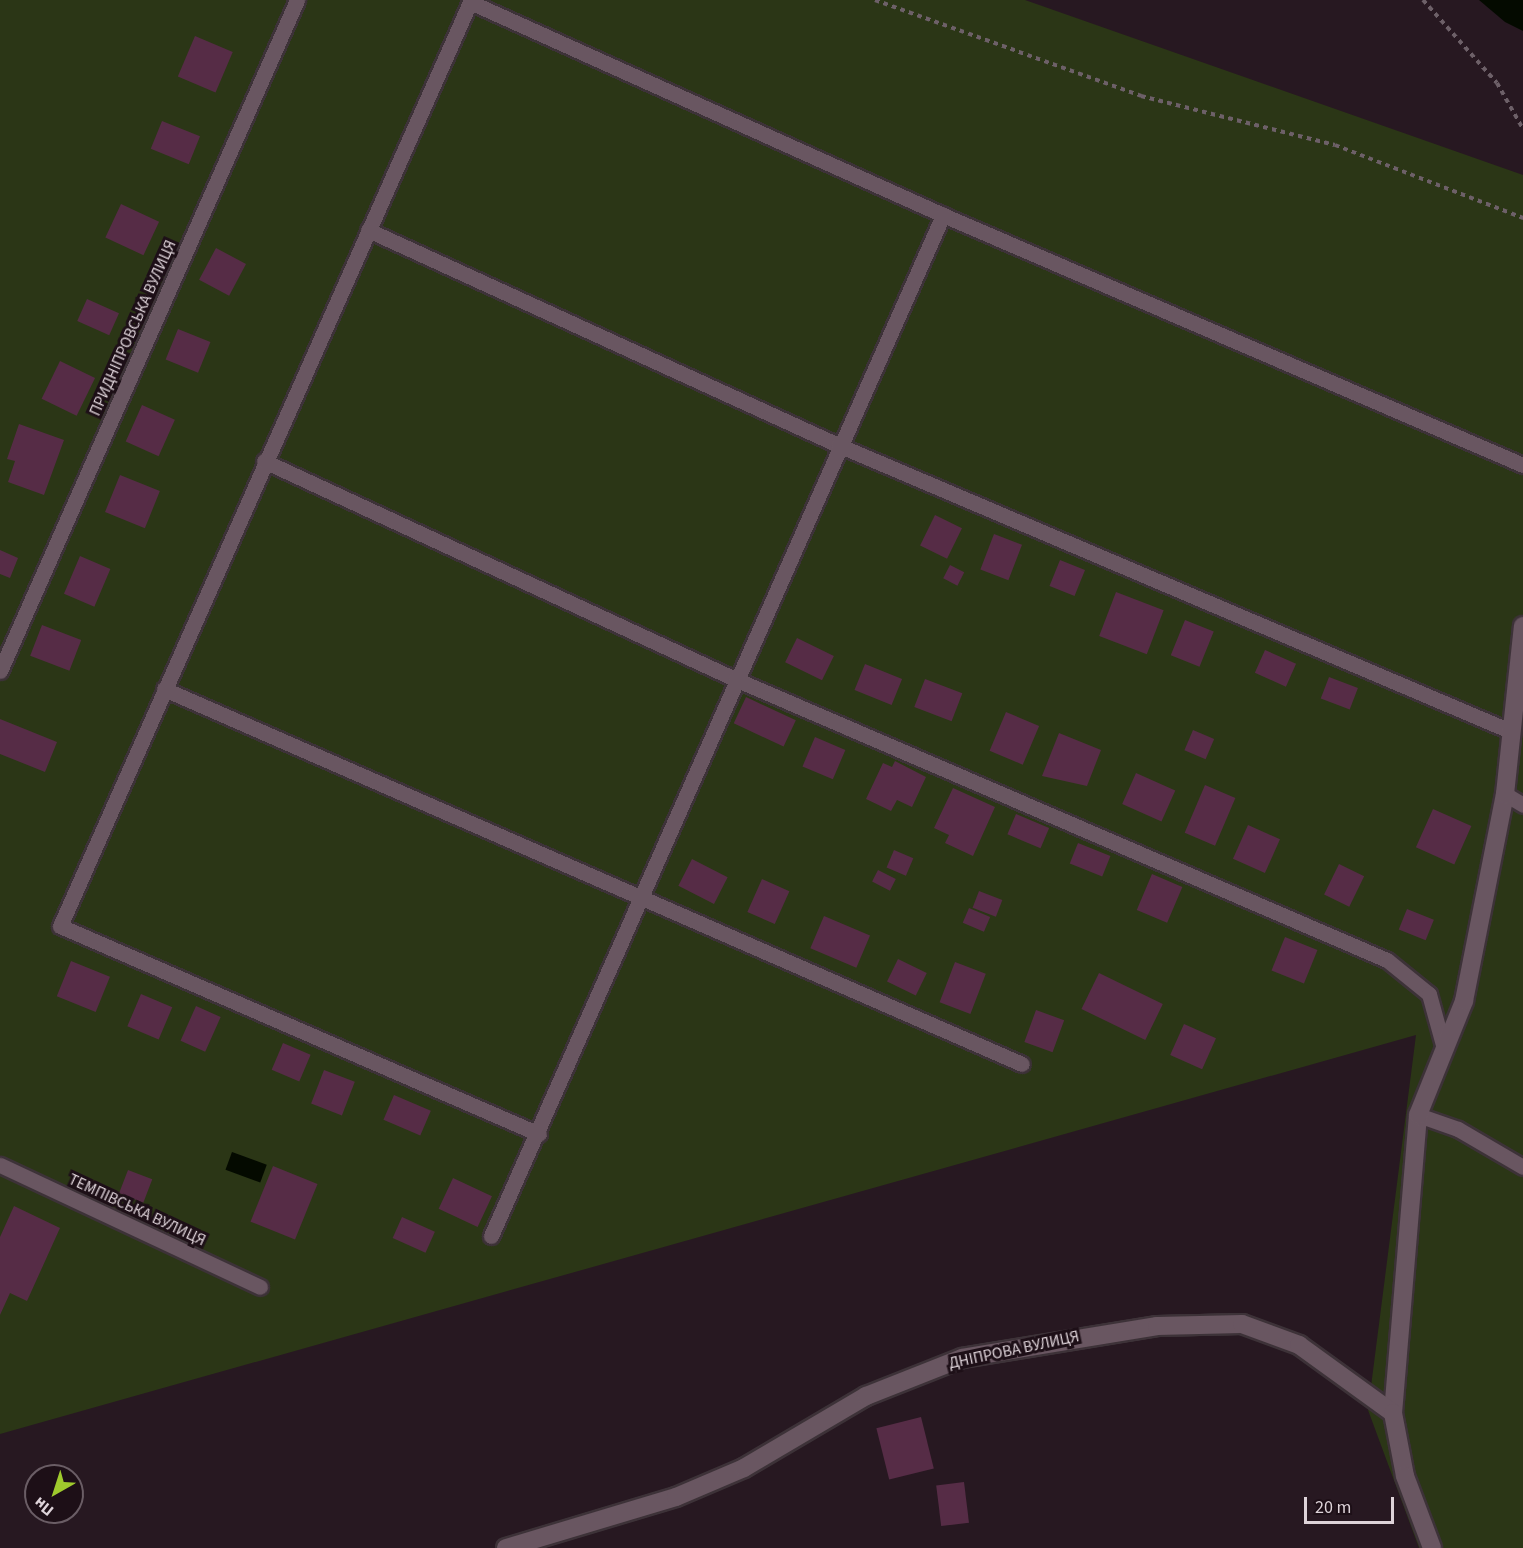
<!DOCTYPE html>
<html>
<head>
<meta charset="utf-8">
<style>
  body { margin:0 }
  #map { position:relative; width:1523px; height:1548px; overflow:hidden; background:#271821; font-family:"Source Sans 3",sans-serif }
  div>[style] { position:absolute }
  .green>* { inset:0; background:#2b3616 }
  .water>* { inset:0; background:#040a00; transform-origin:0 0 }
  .building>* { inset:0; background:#562c46; transform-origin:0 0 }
  .path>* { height:4px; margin-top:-2px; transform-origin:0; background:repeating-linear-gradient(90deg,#6d6068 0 4.5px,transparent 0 9px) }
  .roads { filter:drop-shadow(2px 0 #3d3238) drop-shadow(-2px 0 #3d3238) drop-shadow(0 2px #3d3238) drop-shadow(0 -2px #3d3238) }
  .service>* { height:15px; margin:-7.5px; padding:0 7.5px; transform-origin:7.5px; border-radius:7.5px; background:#695661 }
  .minor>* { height:18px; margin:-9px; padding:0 9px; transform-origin:9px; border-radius:9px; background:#695661 }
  span { translate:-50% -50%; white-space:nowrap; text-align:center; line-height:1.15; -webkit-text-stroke:6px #1d0f17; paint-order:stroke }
  .street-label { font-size:16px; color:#ded3d9 }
  .north { position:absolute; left:24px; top:1464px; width:60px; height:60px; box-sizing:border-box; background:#1d0f17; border:2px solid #6a5d65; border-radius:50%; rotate:219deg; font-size:16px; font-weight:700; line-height:24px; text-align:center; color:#ded3d9 }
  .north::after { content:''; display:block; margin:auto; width:21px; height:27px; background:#9fca2d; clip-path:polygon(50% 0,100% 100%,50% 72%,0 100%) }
  .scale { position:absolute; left:1304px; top:1497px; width:90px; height:27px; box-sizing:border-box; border:3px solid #ded3d9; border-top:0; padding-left:8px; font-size:18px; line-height:21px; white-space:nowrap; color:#ded3d9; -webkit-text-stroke:4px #1d0f17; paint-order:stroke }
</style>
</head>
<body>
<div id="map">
  <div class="green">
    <i style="clip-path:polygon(0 0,1025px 0,1523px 175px,1523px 1548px,1419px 1548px,1368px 1410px,1416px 1035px,0 1434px)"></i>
  </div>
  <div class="water">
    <i style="clip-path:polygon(1479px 0,1523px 0,1523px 31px,1505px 22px)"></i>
    <i style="left:232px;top:1152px;width:37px;height:19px;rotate:20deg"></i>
  </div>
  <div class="building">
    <i style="left:195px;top:36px;width:41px;height:44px;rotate:23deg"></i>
    <i style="left:162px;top:121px;width:41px;height:30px;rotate:22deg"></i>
    <i style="left:121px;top:204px;width:42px;height:37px;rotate:25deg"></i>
    <i style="left:216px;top:248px;width:34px;height:36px;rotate:28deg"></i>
    <i style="left:87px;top:299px;width:35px;height:24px;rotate:24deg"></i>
    <i style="left:178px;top:329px;width:35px;height:33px;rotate:22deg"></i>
    <i style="left:60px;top:361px;width:39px;height:42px;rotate:26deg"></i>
    <i style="left:142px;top:405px;width:36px;height:40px;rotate:24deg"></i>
    <i style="clip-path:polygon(19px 424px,64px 440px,44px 495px,8px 482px,15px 461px,7px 459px)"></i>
    <i style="left:120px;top:475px;width:43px;height:40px;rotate:22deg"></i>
    <i style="left:935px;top:515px;width:30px;height:34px;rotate:26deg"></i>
    <i style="left:994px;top:534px;width:30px;height:38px;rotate:21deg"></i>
    <i style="clip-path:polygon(0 550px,18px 558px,10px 578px,0 574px)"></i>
    <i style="left:80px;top:556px;width:33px;height:41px;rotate:23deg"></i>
    <i style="left:1060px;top:560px;width:27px;height:28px;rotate:22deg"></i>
    <i style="left:950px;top:565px;width:16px;height:15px;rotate:27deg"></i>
    <i style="left:1116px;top:592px;width:51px;height:47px;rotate:21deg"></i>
    <i style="left:1185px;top:620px;width:31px;height:38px;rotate:22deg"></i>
    <i style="left:42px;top:625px;width:42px;height:33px;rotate:21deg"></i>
    <i style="left:797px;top:638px;width:41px;height:27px;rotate:26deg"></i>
    <i style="left:1265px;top:650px;width:34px;height:25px;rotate:24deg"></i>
    <i style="left:865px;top:664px;width:40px;height:28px;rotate:22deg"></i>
    <i style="left:1329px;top:677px;width:31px;height:23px;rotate:21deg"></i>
    <i style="left:925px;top:679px;width:40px;height:30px;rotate:21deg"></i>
    <i style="left:746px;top:697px;width:55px;height:29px;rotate:25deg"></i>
    <i style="left:1006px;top:712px;width:36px;height:42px;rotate:23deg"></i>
    <i style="clip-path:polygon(0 719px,57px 742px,45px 772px,0 754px)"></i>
    <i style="left:1193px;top:730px;width:23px;height:22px;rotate:23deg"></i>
    <i style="clip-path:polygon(1059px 733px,1101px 750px,1087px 786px,1042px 776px)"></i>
    <i style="left:815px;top:737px;width:33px;height:32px;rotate:23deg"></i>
    <i style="clip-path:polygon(895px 761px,926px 777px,912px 807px,897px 800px,891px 811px,866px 799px,883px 763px,892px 767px)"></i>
    <i style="left:1136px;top:773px;width:43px;height:34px;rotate:24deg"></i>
    <i style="left:1205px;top:785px;width:33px;height:52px;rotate:23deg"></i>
    <i style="clip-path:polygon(953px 788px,995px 807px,973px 856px,945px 843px,949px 835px,934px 828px)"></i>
    <i style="left:1433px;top:809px;width:42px;height:42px;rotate:24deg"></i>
    <i style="left:1016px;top:814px;width:36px;height:22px;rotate:23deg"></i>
    <i style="left:1248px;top:825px;width:35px;height:37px;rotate:24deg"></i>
    <i style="left:1078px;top:843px;width:35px;height:22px;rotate:22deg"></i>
    <i style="left:894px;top:850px;width:21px;height:19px;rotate:23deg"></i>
    <i style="left:692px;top:859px;width:40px;height:30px;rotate:27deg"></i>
    <i style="left:1339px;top:864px;width:28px;height:34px;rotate:26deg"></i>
    <i style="left:878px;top:870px;width:20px;height:13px;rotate:27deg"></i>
    <i style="left:1152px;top:874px;width:33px;height:39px;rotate:23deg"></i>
    <i style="left:762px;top:879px;width:30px;height:36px;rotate:24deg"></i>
    <i style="left:979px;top:891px;width:25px;height:18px;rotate:21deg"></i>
    <i style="left:969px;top:908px;width:23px;height:16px;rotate:23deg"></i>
    <i style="left:1407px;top:909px;width:29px;height:22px;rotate:22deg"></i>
    <i style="left:824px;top:916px;width:50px;height:35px;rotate:23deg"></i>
    <i style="left:1285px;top:937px;width:35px;height:36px;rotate:22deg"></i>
    <i style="left:898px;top:959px;width:32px;height:25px;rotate:26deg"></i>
    <i style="left:71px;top:961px;width:42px;height:38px;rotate:22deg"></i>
    <i style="left:955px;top:962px;width:33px;height:43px;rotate:21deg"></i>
    <i style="left:1099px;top:973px;width:71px;height:40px;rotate:26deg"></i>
    <i style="left:141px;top:994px;width:34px;height:35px;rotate:23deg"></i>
    <i style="left:196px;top:1006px;width:27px;height:38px;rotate:24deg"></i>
    <i style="left:1036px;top:1010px;width:30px;height:34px;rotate:20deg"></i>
    <i style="left:1184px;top:1024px;width:35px;height:34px;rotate:24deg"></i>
    <i style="left:283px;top:1043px;width:30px;height:29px;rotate:23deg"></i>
    <i style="left:324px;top:1070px;width:33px;height:36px;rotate:21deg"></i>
    <i style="left:394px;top:1095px;width:40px;height:27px;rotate:23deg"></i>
    <i style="left:273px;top:1166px;width:48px;height:60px;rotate:22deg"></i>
    <i style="left:128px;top:1170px;width:26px;height:25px;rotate:21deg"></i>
    <i style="left:453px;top:1178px;width:43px;height:34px;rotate:25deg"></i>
    <i style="clip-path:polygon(14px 1206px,60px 1228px,27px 1301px,10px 1293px,0 1315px,0 1237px)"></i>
    <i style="left:402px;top:1217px;width:36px;height:23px;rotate:24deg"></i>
    <i style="left:921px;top:1417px;width:53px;height:46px;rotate:76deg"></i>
    <i style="left:964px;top:1482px;width:41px;height:28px;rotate:83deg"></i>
  </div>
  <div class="path">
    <i style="left:875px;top:0;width:283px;rotate:19.8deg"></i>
    <i style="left:1141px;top:96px;width:200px;rotate:14.2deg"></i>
    <i style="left:1335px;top:145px;width:202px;rotate:21.2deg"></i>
    <i style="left:1423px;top:0;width:111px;rotate:48.3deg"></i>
    <i style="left:1497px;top:83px;width:53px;rotate:60.5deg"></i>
  </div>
  <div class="roads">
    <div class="service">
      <i style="left:471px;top:0;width:1013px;rotate:113.93deg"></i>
      <i style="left:60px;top:926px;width:522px;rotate:23.47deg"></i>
      <i style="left:470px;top:2px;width:519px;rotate:24.24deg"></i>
      <i style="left:943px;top:215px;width:632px;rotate:23.32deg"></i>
      <i style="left:368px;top:230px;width:517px;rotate:24.58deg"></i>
      <i style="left:838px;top:445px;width:730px;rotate:23.05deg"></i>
      <i style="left:264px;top:461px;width:519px;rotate:24.84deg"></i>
      <i style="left:735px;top:679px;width:710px;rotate:23.32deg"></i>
      <i style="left:1387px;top:960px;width:54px;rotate:39deg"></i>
      <i style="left:1429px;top:994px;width:53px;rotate:74.6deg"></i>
      <i style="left:0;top:671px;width:734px;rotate:-66.12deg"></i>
      <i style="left:164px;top:689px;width:936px;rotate:23.61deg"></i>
      <i style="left:1505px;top:794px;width:21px;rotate:31deg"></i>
      <i style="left:1418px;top:1115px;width:42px;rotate:19.3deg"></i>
      <i style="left:1458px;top:1129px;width:75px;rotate:30.3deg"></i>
      <i style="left:0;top:1165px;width:287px;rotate:25.1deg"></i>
      <i style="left:491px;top:1236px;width:1117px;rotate:-66.12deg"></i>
    </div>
    <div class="minor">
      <i style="left:1393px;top:1413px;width:299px;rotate:-85.2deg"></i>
      <i style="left:1418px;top:1115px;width:123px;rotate:-68deg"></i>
      <i style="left:1464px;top:1001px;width:211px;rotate:-78.8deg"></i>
      <i style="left:1505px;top:794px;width:169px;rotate:-83.9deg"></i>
      <i style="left:506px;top:1548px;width:177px;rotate:-16.7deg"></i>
      <i style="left:676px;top:1497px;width:74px;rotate:-23.1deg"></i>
      <i style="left:744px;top:1468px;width:142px;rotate:-30.5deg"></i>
      <i style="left:866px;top:1396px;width:103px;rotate:-21.6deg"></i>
      <i style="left:962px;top:1358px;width:198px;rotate:-9.3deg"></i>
      <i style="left:1157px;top:1326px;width:85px;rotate:-1.3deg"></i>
      <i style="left:1242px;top:1324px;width:61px;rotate:20.2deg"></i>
      <i style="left:1299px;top:1345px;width:116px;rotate:35.9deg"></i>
      <i style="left:1393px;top:1413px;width:64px;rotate:79.2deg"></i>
      <i style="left:1405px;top:1476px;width:77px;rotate:69.4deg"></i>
    </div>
  </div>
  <div class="street-label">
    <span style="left:133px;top:328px;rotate:-66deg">ПРИДНІПРОВСЬКА ВУЛИЦЯ</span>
    <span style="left:137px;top:1210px;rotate:25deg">ТЕМПІВСЬКА ВУЛИЦЯ</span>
    <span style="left:1014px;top:1350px;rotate:-12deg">ДНІПРОВА ВУЛИЦЯ</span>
  </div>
  <div class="north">Пн</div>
  <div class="scale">20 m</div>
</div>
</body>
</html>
